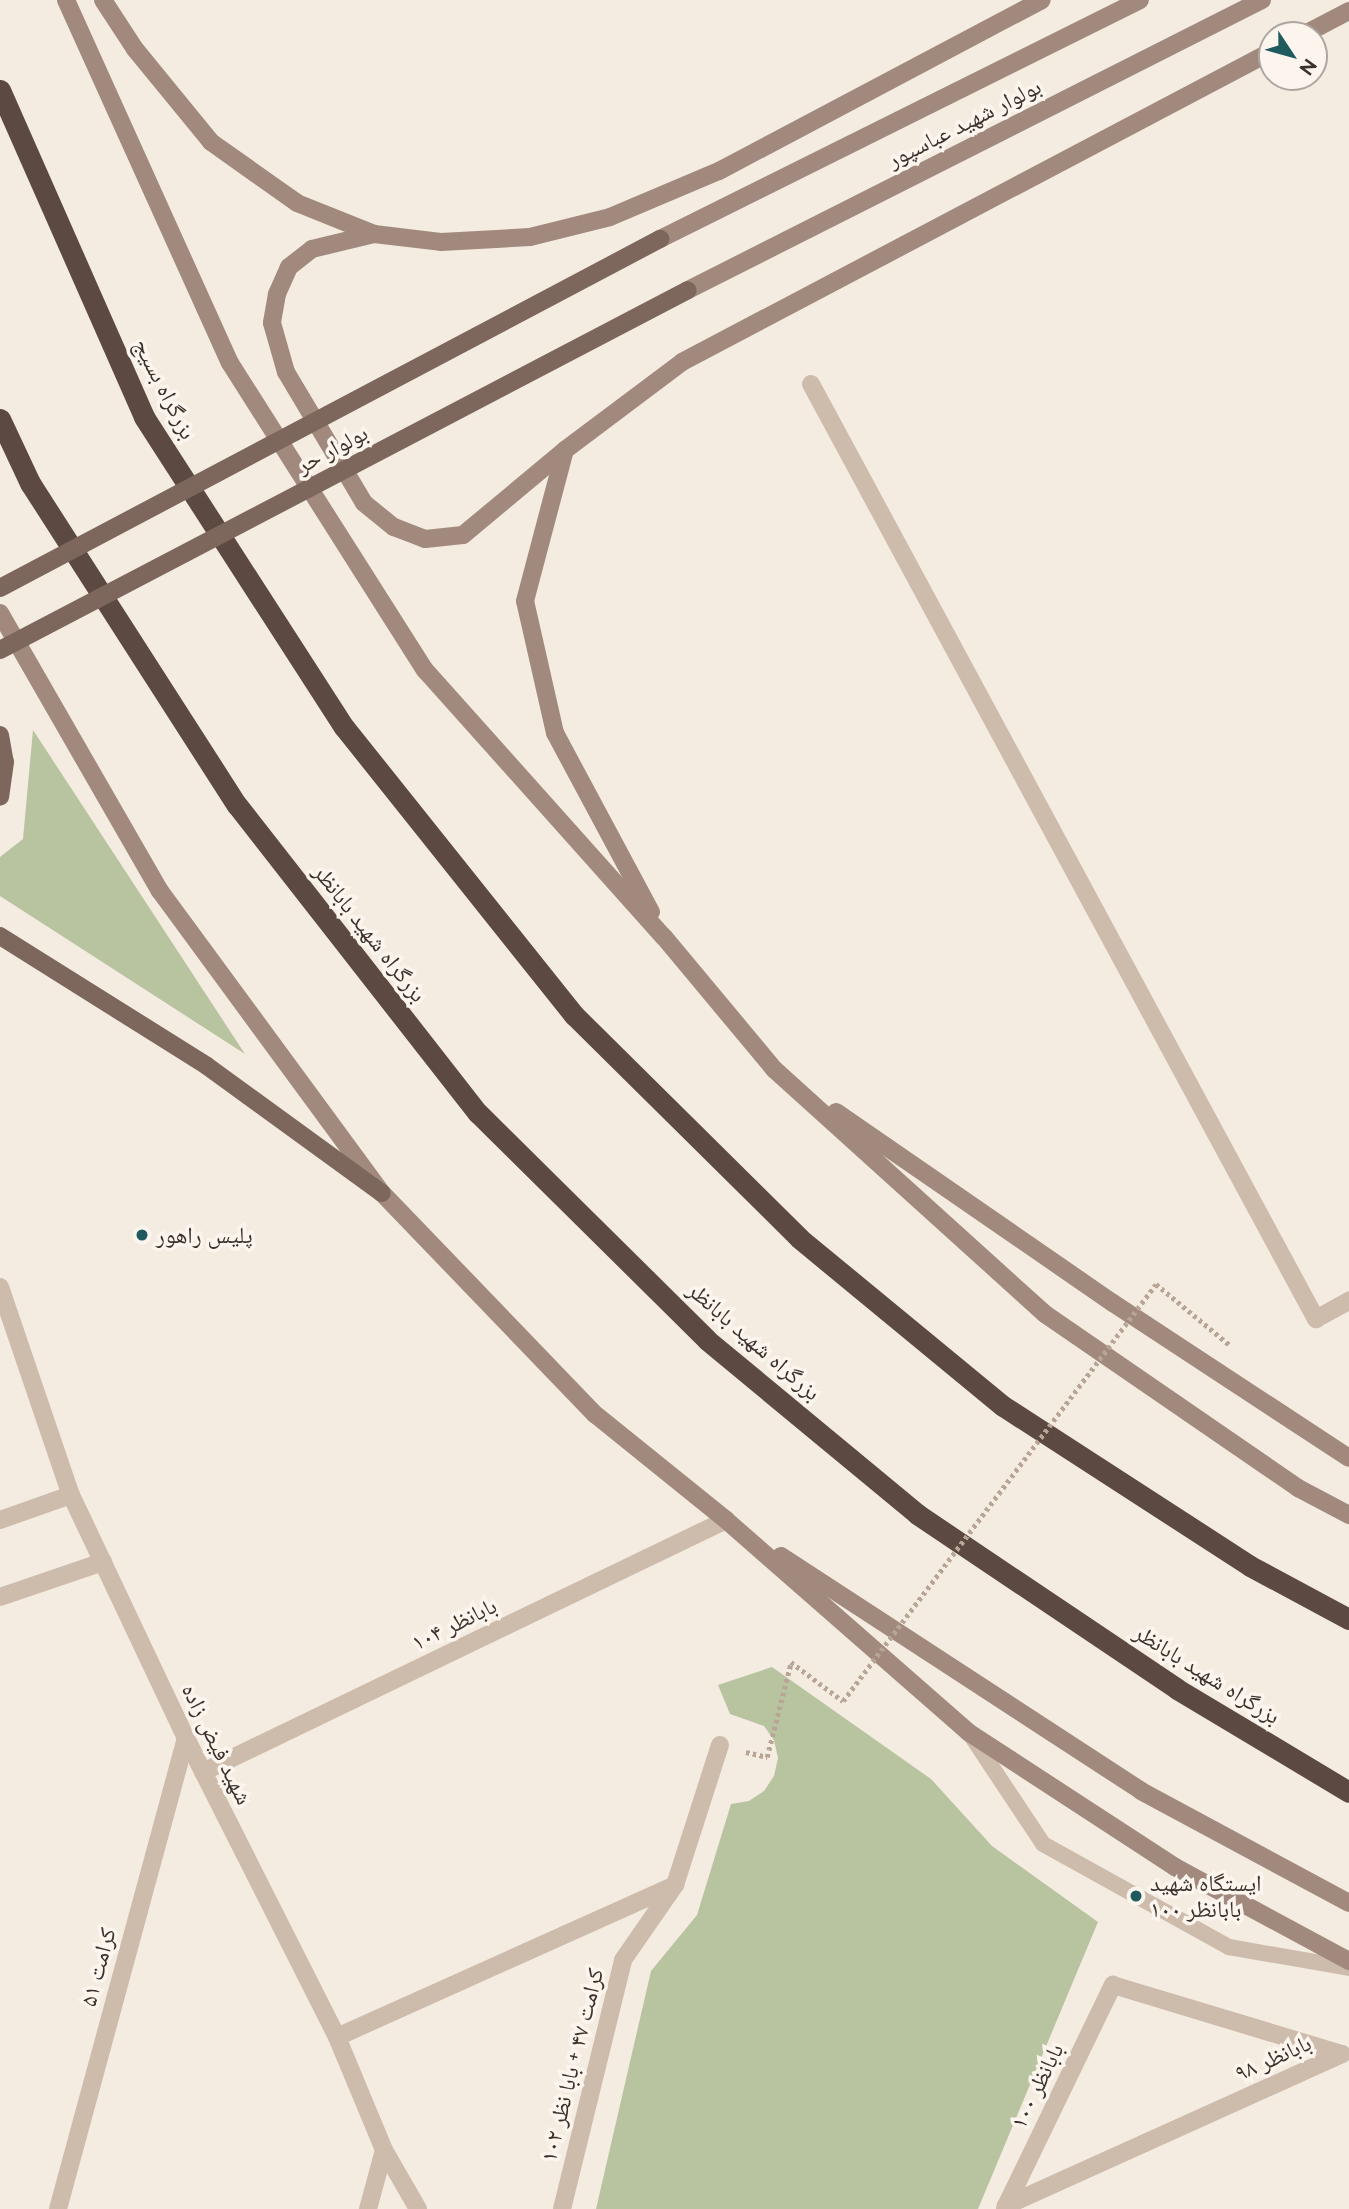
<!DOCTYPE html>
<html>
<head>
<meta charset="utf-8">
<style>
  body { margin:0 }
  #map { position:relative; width:1349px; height:2209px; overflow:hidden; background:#f4ebe1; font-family:Raleway,"Noto Naskh Arabic",sans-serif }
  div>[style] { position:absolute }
  .green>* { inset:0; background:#b8c4a0 }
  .path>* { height:4.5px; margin-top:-2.25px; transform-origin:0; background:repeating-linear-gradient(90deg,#b9a596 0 3.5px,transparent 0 7px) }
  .lane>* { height:16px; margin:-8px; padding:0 8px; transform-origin:8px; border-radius:8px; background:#cdbbac }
  .street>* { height:18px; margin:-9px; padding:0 9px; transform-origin:9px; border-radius:9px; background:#cdbbac }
  .secondary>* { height:18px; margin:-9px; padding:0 9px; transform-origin:9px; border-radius:9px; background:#a18a7d }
  .primary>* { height:18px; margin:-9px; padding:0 9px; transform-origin:9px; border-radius:9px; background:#7d675c }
  .highway>* { height:21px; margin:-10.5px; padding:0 10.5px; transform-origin:10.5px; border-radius:10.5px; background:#5c4a42 }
  .path-bridge>* { height:4.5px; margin-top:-2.25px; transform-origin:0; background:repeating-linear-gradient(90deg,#b9a596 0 3.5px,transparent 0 7px) }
  .primary-bridge>* { height:18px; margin:-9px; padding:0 9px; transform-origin:9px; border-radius:9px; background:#7d675c }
  .dots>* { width:19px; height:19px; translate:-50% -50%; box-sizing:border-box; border:4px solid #fbf5ee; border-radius:50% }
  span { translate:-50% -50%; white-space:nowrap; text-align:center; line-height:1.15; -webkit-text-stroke:7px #fbf5ee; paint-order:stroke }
  .street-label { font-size:23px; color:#3b302b }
  .poi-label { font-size:23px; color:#3b302b }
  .left { translate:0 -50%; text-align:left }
  .north { position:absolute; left:1258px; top:21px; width:70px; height:70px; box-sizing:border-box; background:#fbf5ee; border:2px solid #aea6a0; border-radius:50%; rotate:126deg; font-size:19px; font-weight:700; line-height:28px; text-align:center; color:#3b302b }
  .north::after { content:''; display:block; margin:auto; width:24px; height:32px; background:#1f5a5e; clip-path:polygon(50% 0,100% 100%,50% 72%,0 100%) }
</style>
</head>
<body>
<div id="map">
  <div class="green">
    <i style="clip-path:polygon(33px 730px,245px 1054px,0 896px,0 857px,23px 839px)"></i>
    <i style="clip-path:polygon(772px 1667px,931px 1779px,992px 1846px,1098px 1922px,978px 2209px,596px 2209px,651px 1971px,697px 1915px,731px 1804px,749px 1801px,764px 1791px,774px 1776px,778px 1758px,774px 1740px,764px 1726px,730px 1714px,718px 1685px)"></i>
  </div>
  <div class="path">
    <i style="left:1156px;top:1284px;width:97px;rotate:39.6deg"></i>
    <i style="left:746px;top:1752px;width:22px;rotate:13deg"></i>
    <i style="left:767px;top:1757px;width:98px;rotate:-75.8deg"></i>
    <i style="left:791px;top:1662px;width:65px;rotate:36.9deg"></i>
  </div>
  <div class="lane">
    <i style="left:970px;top:1734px;width:132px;rotate:56.4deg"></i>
    <i style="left:1043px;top:1844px;width:213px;rotate:29deg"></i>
    <i style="left:1229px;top:1947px;width:122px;rotate:9.9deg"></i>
  </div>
  <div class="street">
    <i style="left:811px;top:384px;width:1063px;rotate:61.63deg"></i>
    <i style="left:1316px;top:1319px;width:38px;rotate:-29deg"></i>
    <i style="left:0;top:1287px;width:220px;rotate:71.2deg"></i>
    <i style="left:71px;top:1495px;width:269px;rotate:64.7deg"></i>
    <i style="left:186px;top:1738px;width:335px;rotate:63.2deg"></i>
    <i style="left:337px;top:2037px;width:122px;rotate:67.4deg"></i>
    <i style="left:384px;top:2150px;width:68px;rotate:60deg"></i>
    <i style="left:0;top:1520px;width:75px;rotate:-19.4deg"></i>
    <i style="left:0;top:1597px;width:109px;rotate:-18.8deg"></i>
    <i style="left:203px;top:1772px;width:581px;rotate:-25.73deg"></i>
    <i style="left:337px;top:2037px;width:371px;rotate:-24.2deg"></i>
    <i style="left:58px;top:2209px;width:488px;rotate:-74.8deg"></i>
    <i style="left:368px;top:2209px;width:61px;rotate:-74.8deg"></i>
    <i style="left:562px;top:2209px;width:256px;rotate:-76.2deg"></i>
    <i style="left:623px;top:1960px;width:91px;rotate:-55.3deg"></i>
    <i style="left:675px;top:1885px;width:147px;rotate:-72.2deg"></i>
    <i style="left:1005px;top:2209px;width:3px;rotate:-72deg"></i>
    <i style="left:1006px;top:2206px;width:246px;rotate:-64.2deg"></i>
    <i style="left:1113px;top:1985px;width:239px;rotate:16.8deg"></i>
    <i style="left:1342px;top:2054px;width:369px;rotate:155.7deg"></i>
  </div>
  <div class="secondary">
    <i style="left:66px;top:0;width:398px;rotate:65.7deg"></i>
    <i style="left:230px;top:363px;width:364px;rotate:57.6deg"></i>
    <i style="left:425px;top:670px;width:358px;rotate:48.2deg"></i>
    <i style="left:664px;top:937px;width:173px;rotate:50.2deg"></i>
    <i style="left:775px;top:1070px;width:364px;rotate:42.1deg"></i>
    <i style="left:1045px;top:1314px;width:307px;rotate:34.5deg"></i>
    <i style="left:1298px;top:1488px;width:58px;rotate:27.9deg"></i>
    <i style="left:103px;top:0;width:59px;rotate:56.9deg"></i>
    <i style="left:135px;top:49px;width:120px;rotate:50.7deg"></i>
    <i style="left:211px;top:142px;width:105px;rotate:35.3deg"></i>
    <i style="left:297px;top:203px;width:83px;rotate:21.9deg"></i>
    <i style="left:374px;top:234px;width:67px;rotate:6.8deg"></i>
    <i style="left:441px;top:242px;width:89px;rotate:-3.2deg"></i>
    <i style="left:530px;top:237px;width:82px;rotate:-14deg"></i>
    <i style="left:610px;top:217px;width:118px;rotate:-22.9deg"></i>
    <i style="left:719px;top:171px;width:365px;rotate:-27.9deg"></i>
    <i style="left:1303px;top:35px;width:52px;rotate:-27.6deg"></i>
    <i style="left:374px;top:234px;width:64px;rotate:166.4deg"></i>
    <i style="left:312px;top:249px;width:29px;rotate:142deg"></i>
    <i style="left:289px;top:267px;width:30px;rotate:114deg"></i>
    <i style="left:277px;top:294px;width:29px;rotate:100deg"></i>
    <i style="left:272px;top:323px;width:51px;rotate:74.1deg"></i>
    <i style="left:286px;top:372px;width:152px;rotate:59.2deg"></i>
    <i style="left:364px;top:503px;width:38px;rotate:39deg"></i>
    <i style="left:394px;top:527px;width:33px;rotate:21deg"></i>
    <i style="left:425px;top:539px;width:38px;rotate:-6deg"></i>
    <i style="left:463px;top:535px;width:133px;rotate:-39.8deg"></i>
    <i style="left:660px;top:239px;width:536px;rotate:-26.47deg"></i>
    <i style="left:688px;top:290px;width:643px;rotate:-26.8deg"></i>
    <i style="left:0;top:613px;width:321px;rotate:60.1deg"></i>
    <i style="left:160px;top:891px;width:375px;rotate:53.7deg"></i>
    <i style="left:382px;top:1193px;width:308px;rotate:46.1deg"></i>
    <i style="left:596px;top:1415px;width:167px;rotate:38.9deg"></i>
    <i style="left:726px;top:1520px;width:322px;rotate:41.2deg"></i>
    <i style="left:968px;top:1732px;width:247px;rotate:33.1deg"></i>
    <i style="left:1175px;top:1867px;width:198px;rotate:28.4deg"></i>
    <i style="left:651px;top:912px;width:203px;rotate:-118.2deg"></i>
    <i style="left:555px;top:733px;width:135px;rotate:-102.8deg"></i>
    <i style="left:525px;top:601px;width:156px;rotate:-75.2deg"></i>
    <i style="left:565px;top:450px;width:146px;rotate:-36.9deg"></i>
    <i style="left:682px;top:362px;width:667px;rotate:-27.79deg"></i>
    <i style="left:836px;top:1112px;width:336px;rotate:34.6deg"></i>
    <i style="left:1113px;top:1303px;width:282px;rotate:33.3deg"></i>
    <i style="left:781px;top:1556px;width:430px;rotate:33.1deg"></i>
    <i style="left:1141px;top:1791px;width:236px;rotate:28.3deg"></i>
  </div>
  <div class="primary">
    <i style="left:0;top:735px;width:27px;rotate:80deg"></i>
    <i style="left:5px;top:762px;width:35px;rotate:98deg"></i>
    <i style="left:0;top:936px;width:244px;rotate:32.1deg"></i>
    <i style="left:207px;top:1066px;width:216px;rotate:36deg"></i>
  </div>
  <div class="highway">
    <i style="left:0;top:90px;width:357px;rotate:66.2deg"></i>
    <i style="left:144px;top:417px;width:369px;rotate:57.2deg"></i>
    <i style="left:344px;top:727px;width:369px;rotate:51.4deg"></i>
    <i style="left:574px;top:1015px;width:317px;rotate:44.7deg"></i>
    <i style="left:799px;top:1238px;width:264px;rotate:39.5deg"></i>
    <i style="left:1003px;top:1406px;width:294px;rotate:32.9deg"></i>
    <i style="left:1250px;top:1566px;width:112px;rotate:28.2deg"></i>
    <i style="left:0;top:419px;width:71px;rotate:64.9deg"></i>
    <i style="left:30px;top:483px;width:383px;rotate:57.3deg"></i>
    <i style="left:237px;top:805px;width:391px;rotate:52deg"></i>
    <i style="left:478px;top:1113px;width:322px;rotate:44.7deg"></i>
    <i style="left:707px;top:1340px;width:273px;rotate:39.6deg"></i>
    <i style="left:917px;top:1514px;width:313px;rotate:33.9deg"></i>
    <i style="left:1177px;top:1689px;width:200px;rotate:30.9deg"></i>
  </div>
  <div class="path-bridge">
    <i style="left:843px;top:1701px;width:521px;rotate:-53.11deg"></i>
  </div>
  <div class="primary-bridge">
    <i style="left:0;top:588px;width:747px;rotate:-27.87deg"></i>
    <i style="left:0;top:650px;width:776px;rotate:-27.62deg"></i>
  </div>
  <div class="dots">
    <i style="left:142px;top:1235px;background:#1f5a5e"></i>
    <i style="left:1136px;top:1896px;background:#1f5a5e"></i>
  </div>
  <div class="street-label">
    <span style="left:964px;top:123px;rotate:-27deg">بولوار شهید عباسپور</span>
    <span style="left:165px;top:389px;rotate:63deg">بزرگراه بسیج</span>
    <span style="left:332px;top:449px;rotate:-28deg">بولوار حر</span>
    <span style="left:370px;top:933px;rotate:52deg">بزرگراه شهید بابانظر</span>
    <span style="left:754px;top:1341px;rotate:41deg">بزرگراه شهید بابانظر</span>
    <span style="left:454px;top:1624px;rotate:-26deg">بابانظر ۱۰۴</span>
    <span style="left:1207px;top:1674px;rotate:32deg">بزرگراه شهید بابانظر</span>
    <span style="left:217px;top:1744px;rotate:64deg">شهید فیض زاده</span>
    <span style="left:98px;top:1967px;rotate:-75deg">کرامت ۵۱</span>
    <span style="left:1273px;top:2058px;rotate:-24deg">بابانظر ۹۸</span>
    <span style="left:572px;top:2065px;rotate:-76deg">کرامت ۴۷ + بابا نظر ۱۰۲</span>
    <span style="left:1037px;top:2086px;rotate:-64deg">بابانظر ۱۰۰</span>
  </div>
  <div class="poi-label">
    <span class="left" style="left:156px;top:1235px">پلیس راهور</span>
    <span class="left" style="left:1150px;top:1896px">ایستگاه شهید<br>بابانظر ۱۰۰</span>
  </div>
  <div class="north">N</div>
</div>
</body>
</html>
